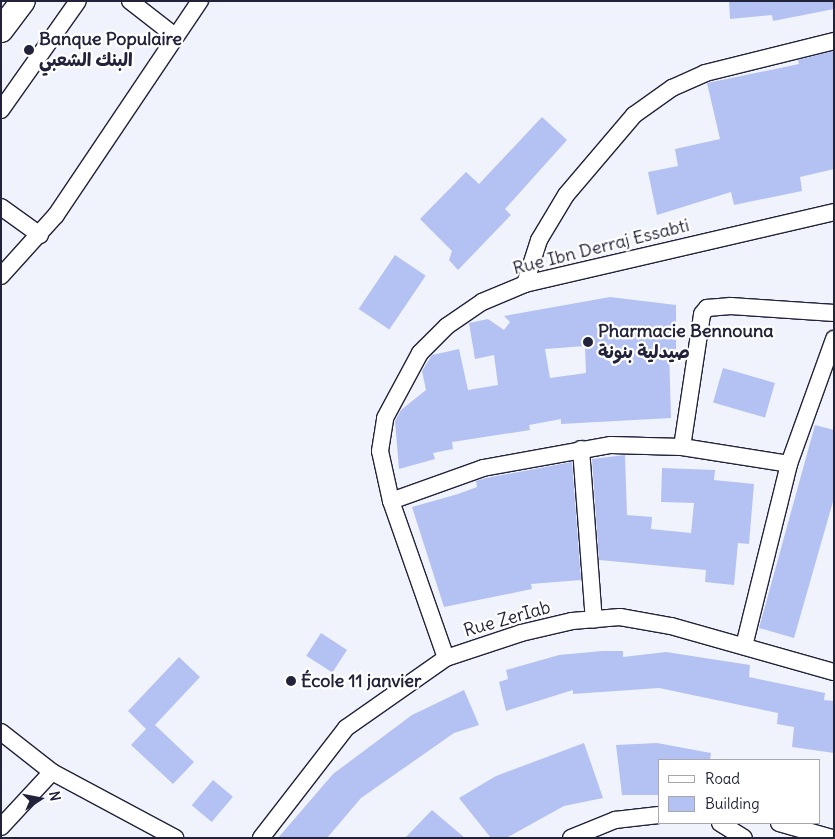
<!DOCTYPE html>
<html>
<head>
<meta charset="utf-8">
<style>
  body { margin:0 }
  #map { position:relative; width:835px; height:839px; overflow:hidden; background:#f0f3fc; font-family:Delius,"Playpen Sans Arabic",sans-serif }
  div>[style] { position:absolute }
  .building>* { inset:0; background:#b3c2f2; transform-origin:0 0 }
  .roads { filter:drop-shadow(1px 0 #22223b) drop-shadow(-1px 0 #22223b) drop-shadow(0 1px #22223b) drop-shadow(0 -1px #22223b) }
  .street>* { height:16px; margin:-8px; padding:0 8px; transform-origin:8px; border-radius:8px; background:#fff }
  .secondary>* { height:24px; margin:-12px; padding:0 12px; transform-origin:12px; border-radius:12px; background:#fff }
  .dots>* { width:14px; height:14px; translate:-50% -50%; box-sizing:border-box; border:2px solid #fff; border-radius:50% }
  span { translate:-50% -50%; white-space:nowrap; text-align:center; line-height:1.15; -webkit-text-stroke:4.5px #fff; paint-order:stroke }
  .poi-label { font-size:18px; color:#22223b; font-weight:700 }
  .left { translate:0 -50%; text-align:left }
  .street-label { font-size:18px; color:#22223b }
  .frame { position:absolute; inset:0; border:2px solid #22223b; pointer-events:none }
  .legend { position:absolute; left:658px; top:759px; width:162px; height:65px; box-sizing:border-box; background:#fff; border:1px solid #a7a7b1; margin:0; padding:6px 9px; list-style:none; font-size:15px; color:#22223b }
  .legend li { display:flex; align-items:center; gap:10px; height:25px }
  .legend b { width:25px; border:1px solid #a7a7b1 }
  .north { position:absolute; left:15px; top:774px; width:50px; height:50px; -webkit-text-stroke:4px #fff; paint-order:stroke; rotate:79deg; font-size:14px; font-weight:700; line-height:20px; text-align:center; color:#22223b }
  .north::after { content:''; display:block; margin:auto; width:18px; height:22px; background:#22223b; clip-path:polygon(50% 0,100% 100%,50% 72%,0 100%) }
</style>
</head>
<body>
<div id="map">
  <div class="building">
    <i style="clip-path:polygon(729px 1px,834px 1px,834px 9px,773px 21px,772px 15px,730px 19px)"></i>
    <i style="clip-path:polygon(834px 51px,834px 169px,800px 177px,802px 191px,734px 205px,731px 192px,657px 215px,648px 172px,678px 166px,675px 149px,720px 139px,707px 83px,799px 64px,798px 60px)"></i>
    <i style="clip-path:polygon(542px 117px,567px 140px,505px 209px,511px 215px,458px 270px,449px 260px,452px 251px,420px 219px,466px 172px,479px 184px)"></i>
    <i style="left:395px;top:255px;width:37px;height:65px;rotate:34deg"></i>
    <i style="clip-path:polygon(evenodd,610px 297px,676px 305px,676px 349px,669px 349px,671px 418px,561px 424px,561px 419px,529px 425px,530px 430px,452px 442px,453px 449px,433px 453px,435px 459px,399px 469px,395px 421px,401px 410px,426px 390px,422px 371px,432px 355px,459px 349px,468px 390px,498px 385px,494px 355px,475px 359px,469px 323px,488px 319px,504px 330px,510px 322px,504px 316px,610px 297px,585px 346px,586px 373px,550px 378px,545px 349px,585px 346px)"></i>
    <i style="left:723px;top:368px;width:54px;height:36px;rotate:16deg"></i>
    <i style="clip-path:polygon(815px 425px,834px 430px,834px 498px,794px 638px,759px 628px)"></i>
    <i style="clip-path:polygon(625px 455px,627px 515px,652px 517px,651px 529px,691px 533px,694px 503px,661px 502px,662px 468px,715px 470px,714px 480px,754px 484px,749px 544px,738px 543px,734px 585px,705px 582px,706px 570px,599px 560px,592px 459px)"></i>
    <i style="clip-path:polygon(572px 462px,581px 580px,531px 584px,532px 589px,444px 607px,412px 507px,458px 494px,477px 487px,476px 481px,486px 478px)"></i>
    <i style="left:321px;top:633px;width:31px;height:27px;rotate:33deg"></i>
    <i style="clip-path:polygon(602px 651px,623px 651px,623px 657px,666px 652px,750px 665px,749px 677px,825px 693px,824px 700px,834px 701px,834px 753px,792px 747px,794px 727px,777px 724px,778px 713px,659px 688px,573px 694px,573px 690px,506px 711px,499px 682px,508px 679px,506px 670px,559px 655px)"></i>
    <i style="clip-path:polygon(179px 657px,200px 677px,155px 725px,194px 762px,173px 784px,131px 745px,146px 729px,128px 711px)"></i>
    <i style="clip-path:polygon(464px 690px,479px 725px,454px 733px,361px 798px,327px 838px,278px 838px,333px 774px,412px 715px)"></i>
    <i style="clip-path:polygon(584px 743px,603px 798px,564px 806px,506px 838px,491px 838px,459px 798px,496px 776px)"></i>
    <i style="clip-path:polygon(657px 743px,711px 753px,710px 760px,659px 760px,659px 795px,622px 795px,616px 745px)"></i>
    <i style="left:213px;top:780px;width:26px;height:33px;rotate:40deg"></i>
    <i style="clip-path:polygon(432px 810px,465px 838px,405px 838px)"></i>
  </div>
  <div class="roads">
    <div class="street">
      <i style="left:130px;top:1px;width:57px;rotate:37.9deg"></i>
      <i style="left:1px;top:110px;width:133px;rotate:-54.8deg"></i>
      <i style="left:1px;top:207px;width:48px;rotate:35.7deg"></i>
      <i style="left:1px;top:276px;width:82px;rotate:-48deg"></i>
      <i style="left:56px;top:215px;width:258px;rotate:-56.1deg"></i>
      <i style="left:525px;top:284px;width:46px;rotate:-72.3deg"></i>
      <i style="left:539px;top:240px;width:52px;rotate:-59deg"></i>
      <i style="left:566px;top:195px;width:105px;rotate:-49.6deg"></i>
      <i style="left:634px;top:115px;width:47px;rotate:-35.4deg"></i>
      <i style="left:672px;top:88px;width:36px;rotate:-24deg"></i>
      <i style="left:705px;top:73px;width:133px;rotate:-13.9deg"></i>
      <i style="left:682px;top:447px;width:134px;rotate:-81.4deg"></i>
      <i style="left:702px;top:314px;width:8px;rotate:-50deg"></i>
      <i style="left:707px;top:308px;width:24px;rotate:-5deg"></i>
      <i style="left:731px;top:306px;width:103px;rotate:3.9deg"></i>
      <i style="left:581px;top:449px;width:171px;rotate:85.7deg"></i>
      <i style="left:391px;top:501px;width:98px;rotate:-19.7deg"></i>
      <i style="left:483px;top:468px;width:130px;rotate:-10.2deg"></i>
      <i style="left:611px;top:445px;width:71px;rotate:1.6deg"></i>
      <i style="left:682px;top:447px;width:108px;rotate:9deg"></i>
      <i style="left:744px;top:646px;width:187px;rotate:-76.1deg"></i>
      <i style="left:789px;top:464px;width:133px;rotate:-70.2deg"></i>
      <i style="left:446px;top:658px;width:166px;rotate:-109.3deg"></i>
      <i style="left:391px;top:501px;width:51px;rotate:-102.4deg"></i>
      <i style="left:380px;top:451px;width:33px;rotate:-81deg"></i>
      <i style="left:385px;top:418px;width:74px;rotate:-61.7deg"></i>
      <i style="left:420px;top:353px;width:38px;rotate:-45deg"></i>
      <i style="left:447px;top:326px;width:42px;rotate:-34.4deg"></i>
      <i style="left:482px;top:302px;width:47px;rotate:-22.7deg"></i>
      <i style="left:525px;top:284px;width:317px;rotate:-13.1deg"></i>
      <i style="left:1px;top:732px;width:65px;rotate:38.1deg"></i>
      <i style="left:52px;top:772px;width:140px;rotate:28.2deg"></i>
      <i style="left:720px;top:823px;width:28px;rotate:32deg"></i>
      <i style="left:779px;top:823px;width:55px;rotate:15.8deg"></i>
      <i style="left:1px;top:827px;width:75px;rotate:-47.2deg"></i>
      <i style="left:261px;top:838px;width:139px;rotate:-52.3deg"></i>
      <i style="left:346px;top:728px;width:122px;rotate:-35deg"></i>
      <i style="left:446px;top:658px;width:79px;rotate:-18.4deg"></i>
      <i style="left:521px;top:633px;width:52px;rotate:-13.2deg"></i>
      <i style="left:572px;top:621px;width:48px;rotate:-4.8deg"></i>
      <i style="left:620px;top:617px;width:52px;rotate:10deg"></i>
      <i style="left:671px;top:626px;width:169px;rotate:15.8deg"></i>
      <i style="left:571px;top:838px;width:48px;rotate:-22.2deg"></i>
      <i style="left:615px;top:820px;width:44px;rotate:-6.5deg"></i>
    </div>
    <div class="secondary">
      <i style="left:1px;top:30px;width:36px;rotate:-53deg"></i>
    </div>
  </div>
  <div class="dots">
    <i style="left:29px;top:50px;background:#22223b"></i>
    <i style="left:588px;top:342px;background:#22223b"></i>
    <i style="left:291px;top:681px;background:#22223b"></i>
  </div>
  <div class="poi-label">
    <span class="left" style="left:39px;top:50px">Banque Populaire<br>البنك الشعبي</span>
    <span class="left" style="left:598px;top:342px">Pharmacie Bennouna<br>صيدلية بنونة</span>
    <span class="left" style="left:301px;top:681px">École 11 janvier</span>
  </div>
  <div class="street-label">
    <span style="left:601px;top:247px;rotate:-14deg">Rue Ibn Derraj Essabti</span>
    <span style="left:507px;top:619px;rotate:-16deg">Rue ZerIab</span>
  </div>
  <div class="frame"></div>
  <ul class="legend">
  <li><b style="height:6px;background:#fff"></b>Road</li>
  <li><b style="height:14px;background:#b3c2f2"></b>Building</li>
  </ul>
  <div class="north">N</div>
</div>
</body>
</html>
